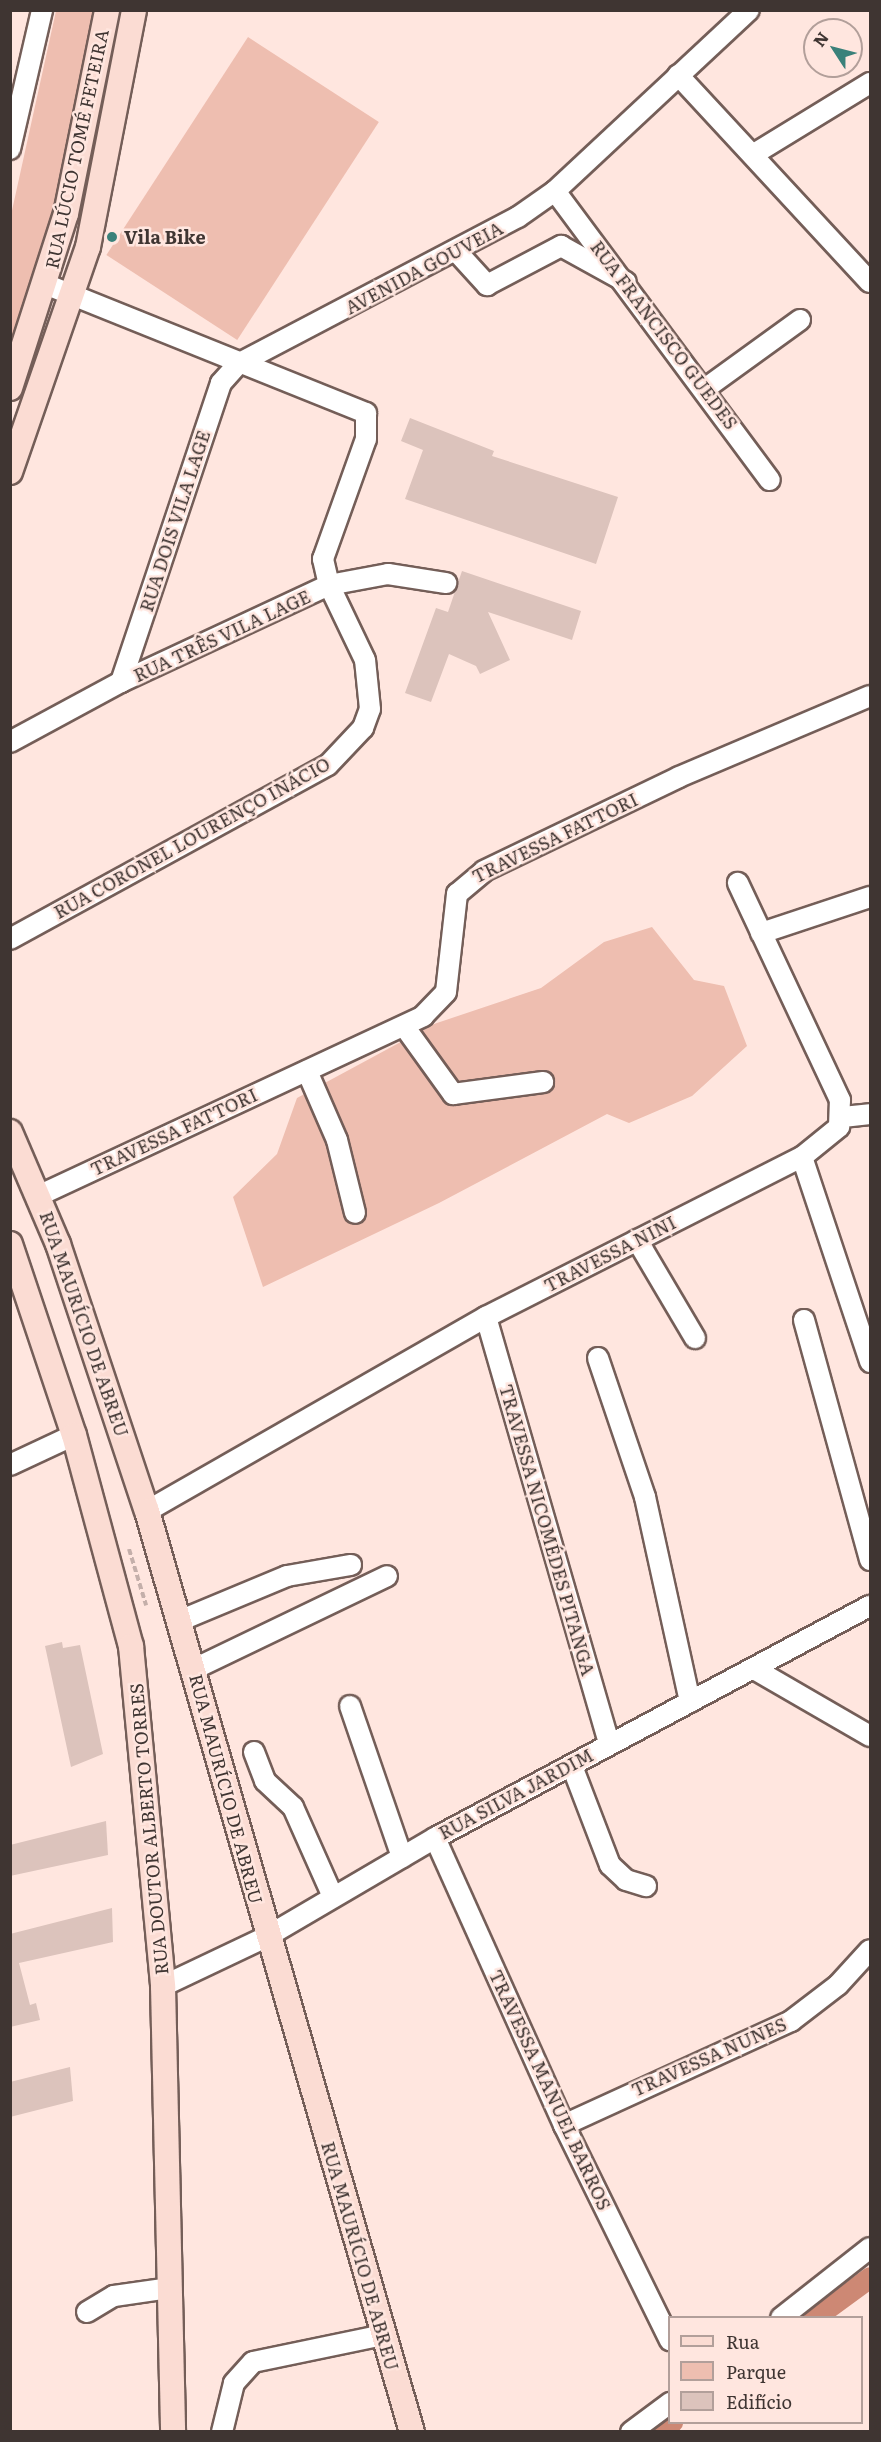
<!DOCTYPE html>
<html>
<head>
<meta charset="utf-8">
<style>
  body { margin:0 }
  #map { position:relative; width:881px; height:2442px; overflow:hidden; background:#ffe6df; font-family:Literata,serif }
  div>[style] { position:absolute }
  .green>* { inset:0; background:#eebeb0; transform-origin:0 0 }
  .canal>* { height:21px; margin:-10.5px; padding:0 10.5px; transform-origin:10.5px; border-radius:10.5px; background:#cd8874 }
  .building>* { inset:0; background:#dcc3bc }
  .path>* { height:4px; margin-top:-2px; transform-origin:0; background:repeating-linear-gradient(90deg,#c4afaa 0 6px,transparent 0 9px) }
  .roads { filter:drop-shadow(2px 0 #745e58) drop-shadow(-2px 0 #745e58) drop-shadow(0 2px #745e58) drop-shadow(0 -2px #745e58) }
  .minor>* { height:20px; margin:-10px; padding:0 10px; transform-origin:10px; border-radius:10px; background:#fff }
  .major>* { height:24px; margin:-12px; padding:0 12px; transform-origin:12px; border-radius:12px; background:#fbdcd3 }
  .dots>* { width:16px; height:16px; translate:-50% -50%; box-sizing:border-box; border:3px solid #ffe6df; border-radius:50% }
  span { translate:-50% -50%; white-space:nowrap; text-align:center; line-height:1.15; -webkit-text-stroke:5px #ffe6df; paint-order:stroke }
  .street-label { font-size:18px; color:#3f3532 }
  .poi-label { font-size:18px; color:#3f3532; font-weight:700 }
  .left { translate:0 -50%; text-align:left }
  .frame { position:absolute; inset:0; border:12px solid #3f3532; pointer-events:none }
  .legend { position:absolute; left:668px; top:2316px; width:195px; height:108px; box-sizing:border-box; background:#ffe6df; border:2px solid #b29f9a; margin:0; padding:8px 10px; list-style:none; font-size:18px; color:#3f3532 }
  .legend li { display:flex; align-items:center; gap:12px; height:30px }
  .legend b { width:30px; border:2px solid #b29f9a }
  .north { position:absolute; left:803px; top:18px; width:60px; height:60px; box-sizing:border-box; background:#ffe6df; border:2px solid #b29f9a; border-radius:50%; rotate:306deg; font-size:16px; font-weight:700; line-height:24px; text-align:center; color:#3f3532 }
  .north::after { content:''; display:block; margin:auto; width:21px; height:27px; background:#3a817a; clip-path:polygon(50% 0,100% 100%,50% 72%,0 100%) }
</style>
</head>
<body>
<div id="map">
  <div class="green">
    <i style="clip-path:polygon(56px 11px,98px 11px,63px 185px,11px 355px,11px 215px)"></i>
    <i style="left:248px;top:37px;width:156px;height:260px;rotate:33deg"></i>
    <i style="clip-path:polygon(652px 927px,694px 980px,724px 986px,747px 1046px,692px 1096px,629px 1123px,607px 1114px,439px 1203px,263px 1287px,233px 1197px,277px 1154px,297px 1098px,434px 1024px,541px 988px,604px 942px)"></i>
  </div>
  <div class="canal">
    <i style="left:814px;top:2318px;width:69px;rotate:-36.2deg"></i>
    <i style="left:660px;top:2432px;width:16px;rotate:-40deg"></i>
  </div>
  <div class="building">
    <i style="clip-path:polygon(410px 418px,494px 451px,492px 456px,618px 497px,596px 564px,405px 499px,423px 450px,401px 441px)"></i>
    <i style="clip-path:polygon(462px 571px,581px 611px,572px 640px,488px 612px,510px 660px,480px 674px,476px 666px,449px 654px,431px 702px,405px 693px,436px 608px,448px 612px)"></i>
    <i style="clip-path:polygon(62px 1642px,63px 1648px,80px 1645px,103px 1754px,71px 1767px,45px 1646px)"></i>
    <i style="clip-path:polygon(106px 1821px,108px 1855px,10px 1876px,10px 1845px)"></i>
    <i style="clip-path:polygon(112px 1908px,113px 1942px,19px 1963px,30px 2005px,36px 2003px,40px 2020px,10px 2027px,10px 1934px)"></i>
    <i style="clip-path:polygon(70px 2067px,73px 2101px,10px 2117px,10px 2082px)"></i>
  </div>
  <div class="path">
    <i style="left:129px;top:1549px;width:59px;rotate:73.1deg"></i>
  </div>
  <div class="roads">
    <div class="minor">
      <i style="left:678px;top:75px;width:282px;rotate:47.2deg"></i>
      <i style="left:10px;top:149px;width:143px;rotate:-77deg"></i>
      <i style="left:754px;top:154px;width:136px;rotate:-31.5deg"></i>
      <i style="left:555px;top:191px;width:360px;rotate:53.4deg"></i>
      <i style="left:457px;top:252px;width:45px;rotate:47.7deg"></i>
      <i style="left:487px;top:285px;width:84px;rotate:-27.8deg"></i>
      <i style="left:561px;top:246px;width:74px;rotate:29deg"></i>
      <i style="left:706px;top:388px;width:116px;rotate:-35.9deg"></i>
      <i style="left:121px;top:682px;width:315px;rotate:-71.5deg"></i>
      <i style="left:221px;top:383px;width:25px;rotate:-48deg"></i>
      <i style="left:238px;top:364px;width:316px;rotate:-27.7deg"></i>
      <i style="left:518px;top:217px;width:45px;rotate:-35.1deg"></i>
      <i style="left:555px;top:191px;width:265px;rotate:-43deg"></i>
      <i style="left:10px;top:742px;width:126px;rotate:-28.4deg"></i>
      <i style="left:121px;top:682px;width:230px;rotate:-25deg"></i>
      <i style="left:329px;top:585px;width:60px;rotate:-10.6deg"></i>
      <i style="left:388px;top:574px;width:59px;rotate:8.8deg"></i>
      <i style="left:761px;top:933px;width:115px;rotate:-18.3deg"></i>
      <i style="left:10px;top:939px;width:362px;rotate:-28.7deg"></i>
      <i style="left:328px;top:765px;width:51px;rotate:-46.6deg"></i>
      <i style="left:363px;top:728px;width:20px;rotate:-70deg"></i>
      <i style="left:370px;top:709px;width:49px;rotate:-95.8deg"></i>
      <i style="left:365px;top:660px;width:83px;rotate:-115.6deg"></i>
      <i style="left:329px;top:585px;width:27px;rotate:-103deg"></i>
      <i style="left:323px;top:559px;width:127px;rotate:-70.3deg"></i>
      <i style="left:366px;top:439px;width:26px;rotate:-90deg"></i>
      <i style="left:366px;top:413px;width:344px;rotate:-158.1deg"></i>
      <i style="left:404px;top:1026px;width:84px;rotate:54.2deg"></i>
      <i style="left:453px;top:1094px;width:91px;rotate:-7.6deg"></i>
      <i style="left:307px;top:1071px;width:75px;rotate:66.5deg"></i>
      <i style="left:337px;top:1140px;width:75px;rotate:76.1deg"></i>
      <i style="left:843px;top:1117px;width:27px;rotate:-6deg"></i>
      <i style="left:802px;top:1157px;width:216px;rotate:71.6deg"></i>
      <i style="left:40px;top:1195px;width:423px;rotate:-25deg"></i>
      <i style="left:423px;top:1016px;width:33px;rotate:-46deg"></i>
      <i style="left:446px;top:992px;width:99px;rotate:-83.6deg"></i>
      <i style="left:457px;top:894px;width:35px;rotate:-40deg"></i>
      <i style="left:484px;top:871px;width:216px;rotate:-25.7deg"></i>
      <i style="left:679px;top:777px;width:207px;rotate:-23deg"></i>
      <i style="left:637px;top:1240px;width:114px;rotate:59.4deg"></i>
      <i style="left:486px;top:1317px;width:444px;rotate:73.9deg"></i>
      <i style="left:804px;top:1320px;width:249px;rotate:74.6deg"></i>
      <i style="left:598px;top:1358px;width:147px;rotate:71.3deg"></i>
      <i style="left:645px;top:1497px;width:210px;rotate:77.6deg"></i>
      <i style="left:10px;top:1465px;width:71px;rotate:-25.1deg"></i>
      <i style="left:147px;top:1511px;width:391px;rotate:-29.8deg"></i>
      <i style="left:486px;top:1317px;width:354px;rotate:-26.9deg"></i>
      <i style="left:802px;top:1157px;width:48px;rotate:-39deg"></i>
      <i style="left:839px;top:1127px;width:27px;rotate:-88deg"></i>
      <i style="left:840px;top:1100px;width:240px;rotate:-115.2deg"></i>
      <i style="left:179px;top:1621px;width:117px;rotate:-22.6deg"></i>
      <i style="left:287px;top:1576px;width:65px;rotate:-9.8deg"></i>
      <i style="left:194px;top:1669px;width:214px;rotate:-25.7deg"></i>
      <i style="left:756px;top:1670px;width:132px;rotate:30.1deg"></i>
      <i style="left:350px;top:1706px;width:160px;rotate:71deg"></i>
      <i style="left:254px;top:1752px;width:31px;rotate:69deg"></i>
      <i style="left:265px;top:1781px;width:38px;rotate:43deg"></i>
      <i style="left:293px;top:1807px;width:98px;rotate:66deg"></i>
      <i style="left:572px;top:1766px;width:106px;rotate:69deg"></i>
      <i style="left:610px;top:1865px;width:22px;rotate:43deg"></i>
      <i style="left:626px;top:1880px;width:21px;rotate:17deg"></i>
      <i style="left:435px;top:1838px;width:315px;rotate:65.8deg"></i>
      <i style="left:564px;top:2125px;width:240px;rotate:63.8deg"></i>
      <i style="left:163px;top:1986px;width:114px;rotate:-25.4deg"></i>
      <i style="left:266px;top:1937px;width:196px;rotate:-30.4deg"></i>
      <i style="left:435px;top:1838px;width:493px;rotate:-28.1deg"></i>
      <i style="left:564px;top:2125px;width:250px;rotate:-24.6deg"></i>
      <i style="left:791px;top:2021px;width:59px;rotate:-37.5deg"></i>
      <i style="left:838px;top:1985px;width:47px;rotate:-47.6deg"></i>
      <i style="left:87px;top:2312px;width:31px;rotate:-31deg"></i>
      <i style="left:114px;top:2296px;width:57px;rotate:-8.1deg"></i>
      <i style="left:781px;top:2318px;width:113px;rotate:-38.2deg"></i>
      <i style="left:222px;top:2432px;width:50px;rotate:-76.2deg"></i>
      <i style="left:234px;top:2383px;width:28px;rotate:-48deg"></i>
      <i style="left:253px;top:2362px;width:133px;rotate:-11.7deg"></i>
      <i style="left:631px;top:2432px;width:49px;rotate:-36.6deg"></i>
    </div>
    <div class="major">
      <i style="left:10px;top:388px;width:183px;rotate:-72.2deg"></i>
      <i style="left:66px;top:214px;width:208px;rotate:-78.6deg"></i>
      <i style="left:10px;top:472px;width:238px;rotate:-70.9deg"></i>
      <i style="left:88px;top:247px;width:241px;rotate:-79deg"></i>
      <i style="left:10px;top:1132px;width:122px;rotate:66.8deg"></i>
      <i style="left:58px;top:1244px;width:281px;rotate:71.6deg"></i>
      <i style="left:147px;top:1511px;width:958px;rotate:73.95deg"></i>
      <i style="left:10px;top:1244px;width:201px;rotate:71.5deg"></i>
      <i style="left:74px;top:1435px;width:219px;rotate:74.9deg"></i>
      <i style="left:131px;top:1646px;width:342px;rotate:84.6deg"></i>
      <i style="left:163px;top:1986px;width:446px;rotate:88.7deg"></i>
    </div>
  </div>
  <div class="dots">
    <i style="left:112px;top:237px;background:#3a817a"></i>
  </div>
  <div class="street-label">
    <span style="left:77px;top:149px;rotate:-78deg">RUA LÚCIO TOMÉ FETEIRA</span>
    <span style="left:424px;top:268px;rotate:-28deg">AVENIDA GOUVEIA</span>
    <span style="left:664px;top:335px;rotate:53deg">RUA FRANCISCO GUEDES</span>
    <span style="left:175px;top:521px;rotate:-72deg">RUA DOIS VILA LAGE</span>
    <span style="left:222px;top:636px;rotate:-25deg">RUA TRÊS VILA LAGE</span>
    <span style="left:192px;top:838px;rotate:-29deg">RUA CORONEL LOURENÇO INÁCIO</span>
    <span style="left:555px;top:838px;rotate:-26deg">TRAVESSA FATTORI</span>
    <span style="left:174px;top:1132px;rotate:-25deg">TRAVESSA FATTORI</span>
    <span style="left:610px;top:1254px;rotate:-27deg">TRAVESSA NINI</span>
    <span style="left:84px;top:1324px;rotate:71deg">RUA MAURÍCIO DE ABREU</span>
    <span style="left:547px;top:1530px;rotate:74deg">TRAVESSA NICOMÉDES PITANGA</span>
    <span style="left:226px;top:1789px;rotate:75deg">RUA MAURÍCIO DE ABREU</span>
    <span style="left:516px;top:1794px;rotate:-28deg">RUA SILVA JARDIM</span>
    <span style="left:149px;top:1829px;rotate:-95deg">RUA DOUTOR ALBERTO TORRES</span>
    <span style="left:709px;top:2057px;rotate:-24deg">TRAVESSA NUNES</span>
    <span style="left:550px;top:2090px;rotate:65deg">TRAVESSA MANUEL BARROS</span>
    <span style="left:360px;top:2256px;rotate:74deg">RUA MAURÍCIO DE ABREU</span>
  </div>
  <div class="poi-label">
    <span class="left" style="left:124px;top:237px">Vila Bike</span>
  </div>
  <div class="frame"></div>
  <ul class="legend">
  <li><b style="height:8px;background:#fbdcd3"></b>Rua</li>
  <li><b style="height:16px;background:#eebeb0"></b>Parque</li>
  <li><b style="height:16px;background:#dcc3bc"></b>Edifício</li>
  </ul>
  <div class="north">N</div>
</div>
</body>
</html>
